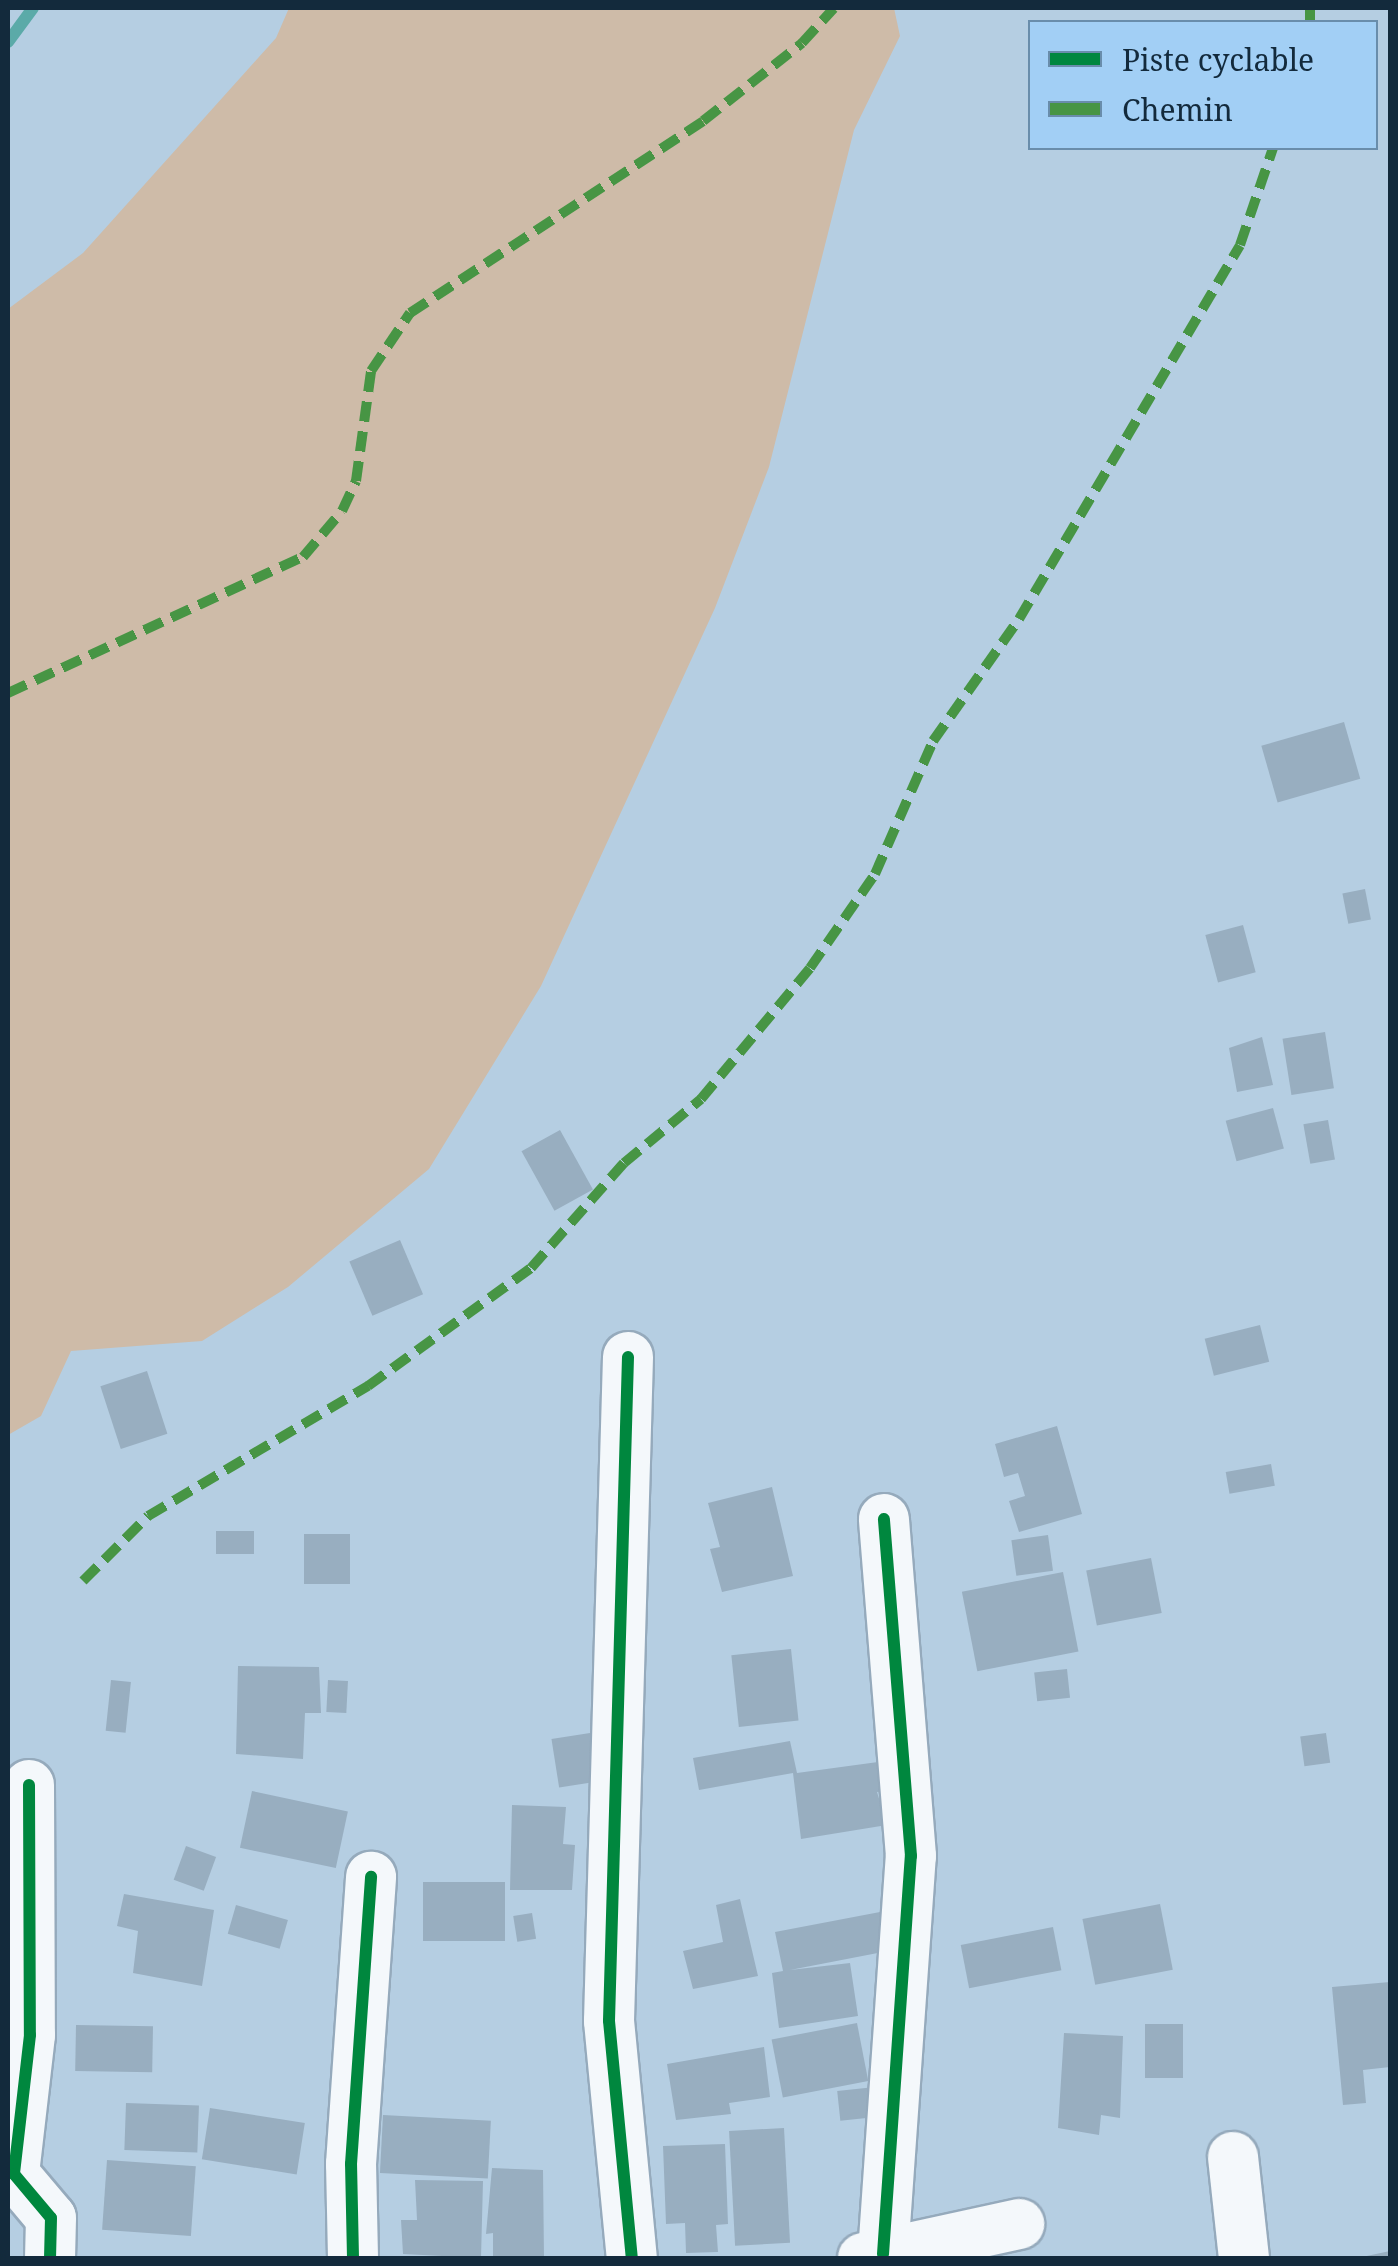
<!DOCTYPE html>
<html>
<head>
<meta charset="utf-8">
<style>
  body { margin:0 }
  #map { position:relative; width:1398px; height:2266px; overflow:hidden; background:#b5cee2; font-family:"Noto Serif",serif }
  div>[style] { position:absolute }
  .green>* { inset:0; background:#cebba8 }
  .stream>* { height:12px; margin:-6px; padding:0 6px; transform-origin:6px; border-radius:6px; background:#5baaa8 }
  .building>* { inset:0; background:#98aec0; transform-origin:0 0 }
  .roads { filter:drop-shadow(2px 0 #95aabc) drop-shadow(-2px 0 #95aabc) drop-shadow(0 2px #95aabc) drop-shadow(0 -2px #95aabc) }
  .minor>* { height:50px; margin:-25px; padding:0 25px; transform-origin:25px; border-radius:25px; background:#f4f8fb }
  .quiet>* { height:10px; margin-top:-5px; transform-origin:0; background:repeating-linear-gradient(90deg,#479544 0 20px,transparent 0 30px) }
  .cycleway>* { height:12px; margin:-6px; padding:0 6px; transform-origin:6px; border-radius:6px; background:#00873e }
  span { translate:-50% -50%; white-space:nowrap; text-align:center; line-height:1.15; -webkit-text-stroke:8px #a2cff5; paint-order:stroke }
  .frame { position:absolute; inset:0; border:10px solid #132a3c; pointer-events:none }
  .legend { position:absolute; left:1028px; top:20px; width:350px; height:130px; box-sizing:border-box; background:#a2cff5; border:2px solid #698dab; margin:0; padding:12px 18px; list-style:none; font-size:30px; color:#132a3c }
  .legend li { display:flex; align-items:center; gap:20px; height:50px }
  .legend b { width:50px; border:2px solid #698dab }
</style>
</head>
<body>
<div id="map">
  <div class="green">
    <i style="clip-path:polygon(289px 8px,894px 8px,900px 36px,854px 130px,769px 467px,715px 608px,541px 986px,429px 1169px,288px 1287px,202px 1341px,71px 1351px,41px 1416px,8px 1435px,8px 309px,83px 253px,276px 38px)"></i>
  </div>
  <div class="stream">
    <i style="left:8px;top:42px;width:42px;rotate:-53.7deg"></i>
  </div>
  <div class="building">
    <i style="left:1344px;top:722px;width:59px;height:86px;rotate:74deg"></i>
    <i style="left:1365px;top:889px;width:31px;height:23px;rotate:79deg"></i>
    <i style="left:1243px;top:925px;width:49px;height:39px;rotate:75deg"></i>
    <i style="left:1325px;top:1032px;width:57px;height:43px;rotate:81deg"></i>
    <i style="clip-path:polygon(1262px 1037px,1273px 1085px,1237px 1092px,1229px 1048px)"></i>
    <i style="left:1273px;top:1108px;width:42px;height:49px;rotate:75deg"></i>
    <i style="left:1328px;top:1120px;width:40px;height:25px;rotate:80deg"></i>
    <i style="left:560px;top:1130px;width:68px;height:44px;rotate:61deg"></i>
    <i style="left:400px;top:1240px;width:59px;height:55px;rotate:67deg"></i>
    <i style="left:1260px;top:1325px;width:38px;height:57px;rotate:76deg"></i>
    <i style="left:147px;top:1371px;width:66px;height:49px;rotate:72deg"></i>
    <i style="clip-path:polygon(1057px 1426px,1082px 1514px,1019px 1532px,1009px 1501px,1025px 1496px,1018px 1473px,1004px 1477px,995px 1444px)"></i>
    <i style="left:1271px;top:1464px;width:22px;height:46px;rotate:80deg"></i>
    <i style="clip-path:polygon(772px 1487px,793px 1576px,722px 1592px,710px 1549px,720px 1547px,708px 1503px)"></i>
    <i style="left:216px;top:1531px;width:38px;height:23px"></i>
    <i style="left:304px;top:1534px;width:46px;height:50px"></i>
    <i style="left:1048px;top:1535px;width:36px;height:37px;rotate:82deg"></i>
    <i style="left:1151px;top:1558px;width:56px;height:66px;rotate:79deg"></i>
    <i style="left:1063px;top:1572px;width:81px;height:103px;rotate:79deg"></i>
    <i style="left:791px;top:1649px;width:72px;height:60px;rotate:84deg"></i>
    <i style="clip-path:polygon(238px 1666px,319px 1667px,321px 1713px,305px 1713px,303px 1759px,236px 1754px)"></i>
    <i style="left:1067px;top:1669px;width:29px;height:33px;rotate:84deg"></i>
    <i style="left:111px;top:1680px;width:20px;height:51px;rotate:6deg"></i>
    <i style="left:328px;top:1680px;width:20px;height:32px;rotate:3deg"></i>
    <i style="left:590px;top:1733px;width:49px;height:39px;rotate:81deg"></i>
    <i style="left:1326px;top:1733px;width:30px;height:26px;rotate:82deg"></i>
    <i style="clip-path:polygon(790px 1741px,797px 1773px,878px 1762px,886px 1791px,877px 1792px,887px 1825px,801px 1839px,793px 1773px,699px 1790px,693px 1758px)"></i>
    <i style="left:252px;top:1791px;width:98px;height:58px;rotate:12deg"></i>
    <i style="clip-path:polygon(512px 1805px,566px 1807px,563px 1844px,575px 1845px,572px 1890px,510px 1890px)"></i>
    <i style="left:186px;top:1846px;width:32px;height:36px;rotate:20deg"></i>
    <i style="left:423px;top:1882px;width:82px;height:59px"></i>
    <i style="clip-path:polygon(124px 1894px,214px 1910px,202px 1986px,133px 1973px,138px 1931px,117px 1926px)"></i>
    <i style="clip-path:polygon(740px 1899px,758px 1976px,693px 1989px,683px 1951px,723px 1942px,716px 1905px)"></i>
    <i style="left:1160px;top:1904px;width:67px;height:79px;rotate:79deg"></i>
    <i style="left:236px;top:1905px;width:54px;height:30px;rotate:16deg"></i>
    <i style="clip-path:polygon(880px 1912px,888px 1951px,790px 1970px,850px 1963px,858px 2016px,779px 2028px,772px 1973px,783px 1971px,775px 1932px)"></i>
    <i style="left:532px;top:1913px;width:26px;height:19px;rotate:81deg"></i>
    <i style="left:1053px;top:1927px;width:44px;height:94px;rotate:79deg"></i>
    <i style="clip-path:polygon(1390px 1982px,1390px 2067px,1363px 2070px,1366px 2103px,1343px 2105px,1332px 1987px)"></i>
    <i style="left:857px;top:2023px;width:59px;height:87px;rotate:79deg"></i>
    <i style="left:1183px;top:2024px;width:54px;height:38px;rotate:90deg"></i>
    <i style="left:76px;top:2025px;width:77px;height:46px;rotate:1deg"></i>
    <i style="clip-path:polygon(1064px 2033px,1123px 2036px,1120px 2118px,1101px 2115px,1099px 2135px,1058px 2128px)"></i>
    <i style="clip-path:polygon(764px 2047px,770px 2097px,729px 2103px,731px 2114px,676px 2120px,667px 2064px)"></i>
    <i style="left:875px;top:2087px;width:30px;height:38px;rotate:84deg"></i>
    <i style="left:126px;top:2103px;width:73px;height:47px;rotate:2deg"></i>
    <i style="left:210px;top:2108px;width:96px;height:52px;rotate:9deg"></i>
    <i style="left:383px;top:2115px;width:108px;height:58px;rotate:3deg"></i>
    <i style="left:784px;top:2128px;width:115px;height:55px;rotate:87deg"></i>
    <i style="clip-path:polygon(725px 2144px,728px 2224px,716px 2225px,718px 2252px,686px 2253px,685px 2223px,666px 2224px,663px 2146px)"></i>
    <i style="left:107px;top:2160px;width:89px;height:70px;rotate:4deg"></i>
    <i style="clip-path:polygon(492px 2168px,543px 2170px,544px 2258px,493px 2258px,493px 2233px,486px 2234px)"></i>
    <i style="clip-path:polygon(415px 2180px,483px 2181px,481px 2258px,403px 2254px,401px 2220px,417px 2220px)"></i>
    <i style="clip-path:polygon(1390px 2251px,1390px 2258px,1362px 2258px,1362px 2257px)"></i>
  </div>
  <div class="roads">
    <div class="minor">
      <i style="left:628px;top:1357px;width:664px;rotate:91.64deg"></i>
      <i style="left:609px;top:2021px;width:238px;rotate:84.5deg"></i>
      <i style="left:29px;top:1785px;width:250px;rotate:89.8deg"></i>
      <i style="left:30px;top:2035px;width:140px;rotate:96.6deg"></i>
      <i style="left:14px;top:2174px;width:57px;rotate:49.9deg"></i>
      <i style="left:51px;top:2218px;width:40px;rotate:91.4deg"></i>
      <i style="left:1233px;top:2157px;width:102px;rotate:83.8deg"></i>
      <i style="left:883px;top:2254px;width:399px;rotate:-86deg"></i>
      <i style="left:911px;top:1856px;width:338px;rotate:-94.6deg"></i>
      <i style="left:353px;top:2258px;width:94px;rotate:-91.2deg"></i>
      <i style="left:351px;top:2164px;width:288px;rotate:-86deg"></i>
      <i style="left:863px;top:2258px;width:160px;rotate:-12.3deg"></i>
    </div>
  </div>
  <div class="quiet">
    <i style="left:1310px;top:8px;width:14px;rotate:90deg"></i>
    <i style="left:8px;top:693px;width:325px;rotate:-24.8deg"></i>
    <i style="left:303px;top:557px;width:60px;rotate:-49.7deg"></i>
    <i style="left:342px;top:511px;width:33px;rotate:-65deg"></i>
    <i style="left:356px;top:481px;width:111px;rotate:-82.2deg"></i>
    <i style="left:371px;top:371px;width:70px;rotate:-56.1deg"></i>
    <i style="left:410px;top:313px;width:350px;rotate:-33.2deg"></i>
    <i style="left:703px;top:121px;width:126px;rotate:-38.2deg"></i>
    <i style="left:802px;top:43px;width:47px;rotate:-47.6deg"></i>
    <i style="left:83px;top:1581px;width:92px;rotate:-45deg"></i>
    <i style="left:148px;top:1516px;width:256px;rotate:-30.6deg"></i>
    <i style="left:368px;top:1386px;width:201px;rotate:-35.9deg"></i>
    <i style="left:531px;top:1268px;width:140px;rotate:-48.5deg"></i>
    <i style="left:624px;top:1163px;width:100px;rotate:-39.7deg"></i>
    <i style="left:701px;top:1099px;width:170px;rotate:-50.2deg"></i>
    <i style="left:810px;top:968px;width:114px;rotate:-55.3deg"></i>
    <i style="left:875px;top:874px;width:145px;rotate:-66.4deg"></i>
    <i style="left:933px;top:741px;width:149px;rotate:-54.8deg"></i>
    <i style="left:1019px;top:619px;width:434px;rotate:-59.4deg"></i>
    <i style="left:1240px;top:245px;width:102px;rotate:-71.2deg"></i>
  </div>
  <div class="cycleway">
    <i style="left:628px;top:1357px;width:664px;rotate:91.64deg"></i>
    <i style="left:609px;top:2021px;width:238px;rotate:84.5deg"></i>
    <i style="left:29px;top:1785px;width:250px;rotate:89.8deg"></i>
    <i style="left:30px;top:2035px;width:140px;rotate:96.6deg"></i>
    <i style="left:14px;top:2174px;width:57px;rotate:49.9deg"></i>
    <i style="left:51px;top:2218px;width:40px;rotate:91.4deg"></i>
    <i style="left:883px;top:2254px;width:399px;rotate:-86deg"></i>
    <i style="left:911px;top:1856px;width:338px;rotate:-94.6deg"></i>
    <i style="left:353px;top:2258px;width:94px;rotate:-91.2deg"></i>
    <i style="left:351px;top:2164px;width:288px;rotate:-86deg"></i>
  </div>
  <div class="frame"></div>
  <ul class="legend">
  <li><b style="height:12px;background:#00873e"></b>Piste cyclable</li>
  <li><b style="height:12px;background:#479544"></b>Chemin</li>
  </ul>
</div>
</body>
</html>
